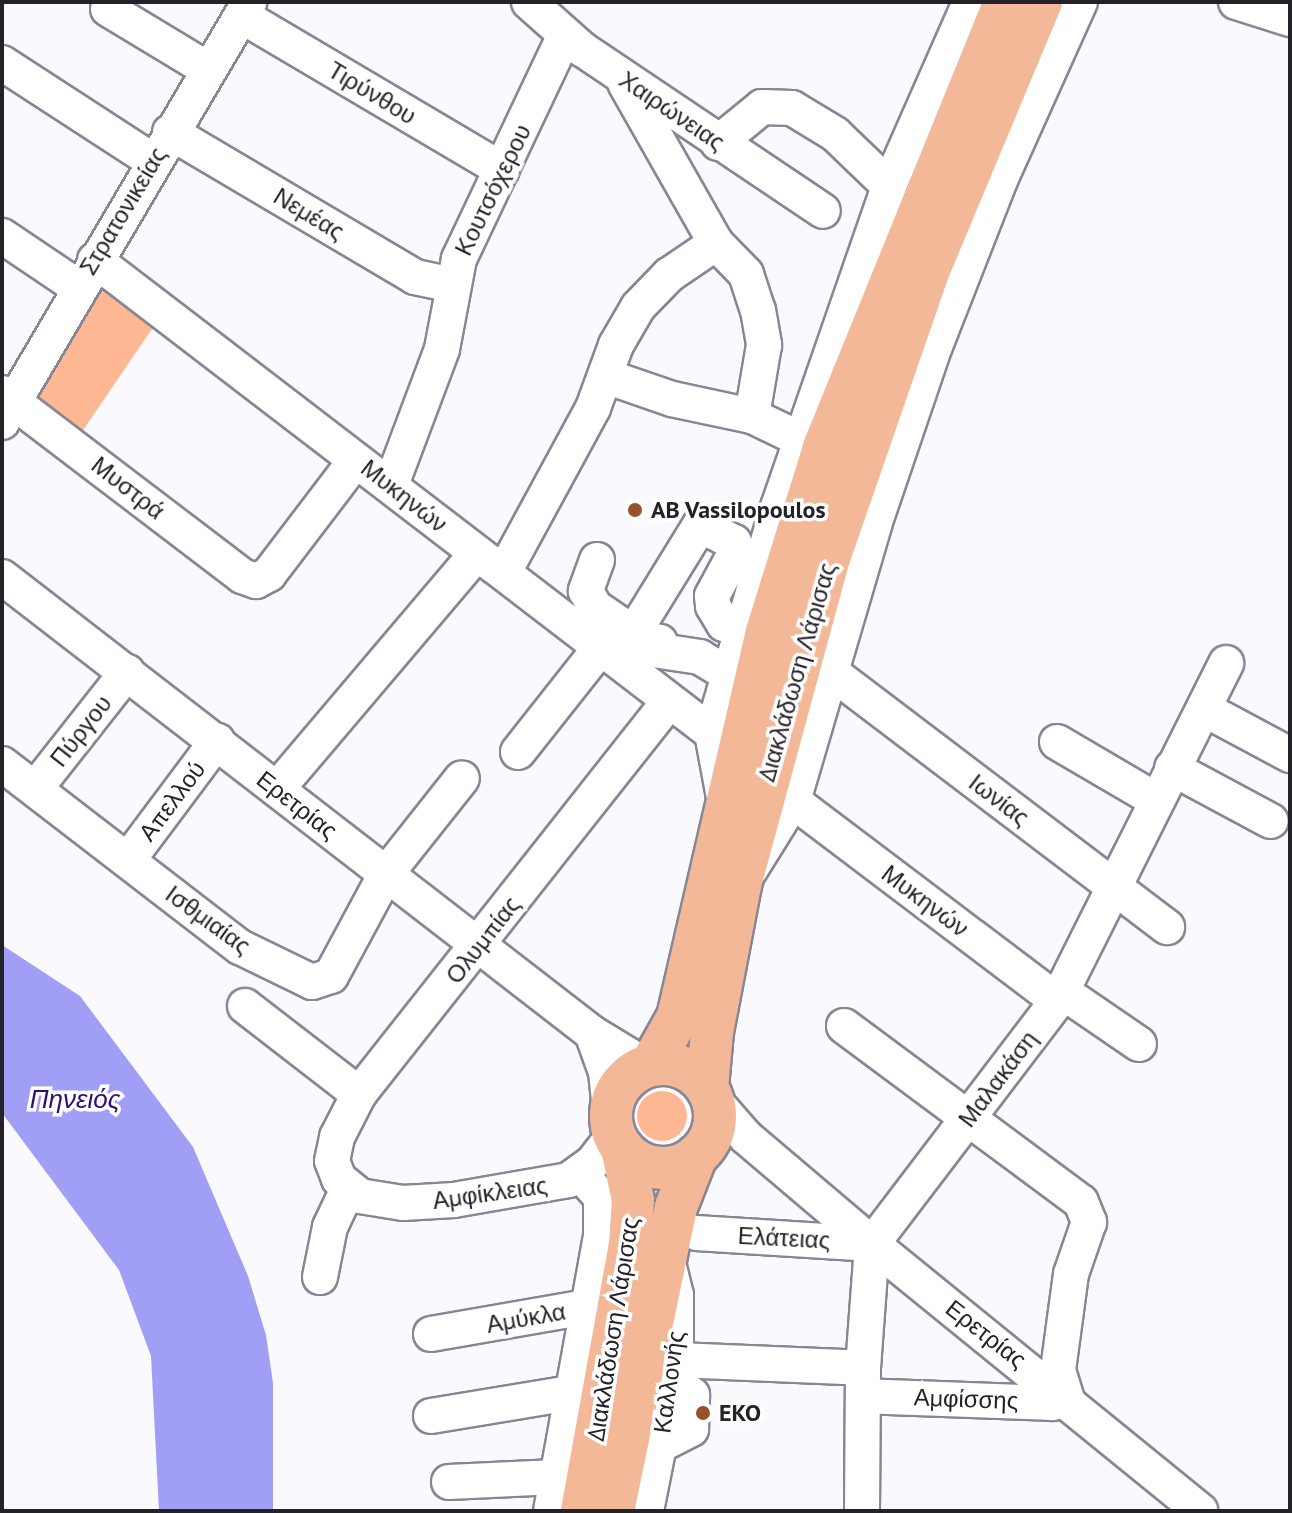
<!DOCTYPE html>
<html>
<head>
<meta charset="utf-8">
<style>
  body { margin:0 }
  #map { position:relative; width:1292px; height:1513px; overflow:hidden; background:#fafafe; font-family:"PT Sans",sans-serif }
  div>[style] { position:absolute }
  .green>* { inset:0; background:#feb793 }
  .round { border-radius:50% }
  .water>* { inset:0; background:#a19ff5 }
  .roads { filter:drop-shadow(2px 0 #868795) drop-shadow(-2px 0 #868795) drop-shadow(0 2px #868795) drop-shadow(0 -2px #868795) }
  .minor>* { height:34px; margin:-17px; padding:0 17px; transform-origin:17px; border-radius:17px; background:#fff }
  .major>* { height:42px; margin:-21px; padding:0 21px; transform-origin:21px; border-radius:21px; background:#f2b897 }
  .major>.ring { margin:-21px; padding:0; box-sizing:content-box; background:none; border:42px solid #f2b897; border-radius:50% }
  .dots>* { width:22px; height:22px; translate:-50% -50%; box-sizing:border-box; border:4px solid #fff; border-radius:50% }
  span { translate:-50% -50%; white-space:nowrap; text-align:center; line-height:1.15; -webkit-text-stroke:7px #fff; paint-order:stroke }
  .street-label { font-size:24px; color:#222228 }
  .poi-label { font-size:24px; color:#222228; font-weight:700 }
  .left { translate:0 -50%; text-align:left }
  .water-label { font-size:26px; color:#2b1075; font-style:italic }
  .frame { position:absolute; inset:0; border:4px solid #222228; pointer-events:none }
</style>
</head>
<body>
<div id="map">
  <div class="green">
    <i style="clip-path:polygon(97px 274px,158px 320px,77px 439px,25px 399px)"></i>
    <i class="round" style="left:637px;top:1091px;width:50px;height:50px"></i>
  </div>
  <div class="water">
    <i style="clip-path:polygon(2px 945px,80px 996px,193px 1147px,248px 1276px,266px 1335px,273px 1383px,273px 1511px,159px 1511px,151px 1356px,119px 1270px,2px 1113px)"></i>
  </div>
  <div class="roads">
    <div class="minor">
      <i style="left:529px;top:2px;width:71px;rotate:41.6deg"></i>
      <i style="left:582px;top:49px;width:290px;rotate:33.9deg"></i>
      <i style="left:1236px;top:2px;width:57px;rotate:17.5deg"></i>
      <i style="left:108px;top:9px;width:118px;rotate:31.1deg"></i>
      <i style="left:242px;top:16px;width:302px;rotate:30.6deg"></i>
      <i style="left:2px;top:63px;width:180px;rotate:33deg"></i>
      <i style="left:625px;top:83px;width:184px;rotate:60.4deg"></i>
      <i style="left:170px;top:132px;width:285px;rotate:30.6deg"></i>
      <i style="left:415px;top:277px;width:38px;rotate:12deg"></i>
      <i style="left:718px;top:143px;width:57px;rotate:-39.3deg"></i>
      <i style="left:762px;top:107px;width:30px;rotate:2deg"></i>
      <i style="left:792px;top:108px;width:50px;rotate:31.2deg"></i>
      <i style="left:835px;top:134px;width:75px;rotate:43.9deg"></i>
      <i style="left:2px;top:236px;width:92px;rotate:33.9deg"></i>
      <i style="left:95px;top:260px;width:777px;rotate:37.47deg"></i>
      <i style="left:608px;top:377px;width:68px;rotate:19deg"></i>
      <i style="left:672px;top:399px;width:82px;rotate:12deg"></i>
      <i style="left:752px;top:416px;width:53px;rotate:25.6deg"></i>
      <i style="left:2px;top:393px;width:302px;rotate:37.3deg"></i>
      <i style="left:242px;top:576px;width:15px;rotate:20deg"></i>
      <i style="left:256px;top:581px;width:15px;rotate:-28deg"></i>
      <i style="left:269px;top:574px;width:143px;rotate:-52.7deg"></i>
      <i style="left:2px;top:422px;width:487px;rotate:-59.5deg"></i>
      <i style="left:391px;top:485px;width:145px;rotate:-69.4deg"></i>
      <i style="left:442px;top:349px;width:92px;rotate:-79.3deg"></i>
      <i style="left:459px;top:259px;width:248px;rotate:-64.7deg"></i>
      <i style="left:597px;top:560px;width:33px;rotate:110deg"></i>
      <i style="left:586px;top:591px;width:18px;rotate:61deg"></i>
      <i style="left:595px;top:607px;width:57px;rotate:34.2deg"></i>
      <i style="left:642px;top:639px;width:18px;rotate:9deg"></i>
      <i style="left:504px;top:572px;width:187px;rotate:-61.5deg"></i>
      <i style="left:593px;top:408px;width:67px;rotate:-69.9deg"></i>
      <i style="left:616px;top:345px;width:44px;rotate:-59.9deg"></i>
      <i style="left:638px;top:307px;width:45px;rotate:-45.9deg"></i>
      <i style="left:669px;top:275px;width:57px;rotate:-34.2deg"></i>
      <i style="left:716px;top:243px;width:43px;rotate:45.9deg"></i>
      <i style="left:746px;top:274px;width:38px;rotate:72deg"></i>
      <i style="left:758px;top:310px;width:36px;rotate:80deg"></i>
      <i style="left:764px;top:345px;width:72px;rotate:99.6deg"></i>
      <i style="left:2px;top:577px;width:746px;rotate:37.7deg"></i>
      <i style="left:592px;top:1033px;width:63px;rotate:31.4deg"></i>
      <i style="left:831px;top:672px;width:422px;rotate:37.2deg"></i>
      <i style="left:728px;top:674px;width:33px;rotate:-149deg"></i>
      <i style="left:700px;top:657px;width:54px;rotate:-171.4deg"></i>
      <i style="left:647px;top:649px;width:11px;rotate:-117deg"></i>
      <i style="left:642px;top:639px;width:18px;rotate:-93deg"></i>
      <i style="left:641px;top:621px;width:113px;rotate:-58.4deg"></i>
      <i style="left:700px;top:525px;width:38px;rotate:27deg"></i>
      <i style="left:734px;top:542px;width:15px;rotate:94deg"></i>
      <i style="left:733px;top:557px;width:44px;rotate:118.3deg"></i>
      <i style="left:712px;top:596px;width:10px;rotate:84deg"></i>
      <i style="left:713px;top:606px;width:21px;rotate:59deg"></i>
      <i style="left:724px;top:624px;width:18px;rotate:16deg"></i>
      <i style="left:1204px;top:709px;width:98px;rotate:28.1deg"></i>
      <i style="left:1057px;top:742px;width:115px;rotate:30.4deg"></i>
      <i style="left:518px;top:752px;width:134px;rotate:-51.7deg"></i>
      <i style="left:2px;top:764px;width:300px;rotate:37.6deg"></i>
      <i style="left:240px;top:947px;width:80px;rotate:25.9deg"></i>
      <i style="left:312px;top:982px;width:20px;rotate:-18deg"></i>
      <i style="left:331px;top:976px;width:116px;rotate:-61.7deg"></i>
      <i style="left:386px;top:874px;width:122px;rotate:-51.6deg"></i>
      <i style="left:1172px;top:768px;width:112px;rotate:28.2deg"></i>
      <i style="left:35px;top:789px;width:149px;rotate:-51.8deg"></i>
      <i style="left:277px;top:789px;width:309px;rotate:-49.7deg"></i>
      <i style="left:793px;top:801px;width:331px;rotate:37.1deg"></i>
      <i style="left:725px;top:803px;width:71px;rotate:-100.5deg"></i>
      <i style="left:712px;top:733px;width:235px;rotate:-73.7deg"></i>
      <i style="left:778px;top:507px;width:340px;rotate:-70.9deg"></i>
      <i style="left:889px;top:186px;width:201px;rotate:-66.2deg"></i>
      <i style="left:128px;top:860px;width:149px;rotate:-53.2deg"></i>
      <i style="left:750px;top:870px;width:81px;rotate:-58.1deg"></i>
      <i style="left:793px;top:801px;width:300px;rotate:-73.6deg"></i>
      <i style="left:878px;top:513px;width:176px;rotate:-71.2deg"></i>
      <i style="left:935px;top:346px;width:178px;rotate:-68.6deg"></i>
      <i style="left:1000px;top:180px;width:195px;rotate:-65.8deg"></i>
      <i style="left:1063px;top:992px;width:92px;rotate:34.4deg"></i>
      <i style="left:245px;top:1006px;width:144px;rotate:37.7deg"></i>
      <i style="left:844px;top:1026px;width:295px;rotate:36.6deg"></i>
      <i style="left:1081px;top:1202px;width:22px;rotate:68deg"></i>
      <i style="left:1089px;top:1222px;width:55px;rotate:109.1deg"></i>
      <i style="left:1071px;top:1274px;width:97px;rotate:97.7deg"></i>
      <i style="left:1058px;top:1370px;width:30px;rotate:73deg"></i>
      <i style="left:1067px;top:1399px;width:16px;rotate:165deg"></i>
      <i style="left:1052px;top:1403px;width:189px;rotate:-177.9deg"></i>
      <i style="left:592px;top:1033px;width:41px;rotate:70.3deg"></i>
      <i style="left:606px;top:1072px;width:39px;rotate:84deg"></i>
      <i style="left:712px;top:1098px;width:52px;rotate:48.9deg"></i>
      <i style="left:746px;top:1137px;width:165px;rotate:40.3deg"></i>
      <i style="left:872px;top:1244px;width:423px;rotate:39.1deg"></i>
      <i style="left:614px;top:1135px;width:36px;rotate:128deg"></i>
      <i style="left:592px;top:1163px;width:29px;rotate:144deg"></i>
      <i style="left:569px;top:1180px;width:117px;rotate:170.1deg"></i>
      <i style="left:454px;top:1200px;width:51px;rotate:176.6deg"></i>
      <i style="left:403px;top:1203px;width:44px;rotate:-170.8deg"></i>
      <i style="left:360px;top:1196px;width:27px;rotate:-141deg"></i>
      <i style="left:339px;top:1179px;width:19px;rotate:-111deg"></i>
      <i style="left:332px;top:1161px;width:25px;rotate:-78deg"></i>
      <i style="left:337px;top:1137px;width:48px;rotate:-62.9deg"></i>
      <i style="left:359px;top:1094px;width:500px;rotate:-51.7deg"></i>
      <i style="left:697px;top:1233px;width:175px;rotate:3.6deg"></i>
      <i style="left:320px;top:1277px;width:51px;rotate:-78.7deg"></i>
      <i style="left:330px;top:1227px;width:42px;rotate:-64.7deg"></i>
      <i style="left:431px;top:1334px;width:181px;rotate:-9.9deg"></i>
      <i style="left:676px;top:1360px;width:187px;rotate:2.4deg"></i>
      <i style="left:431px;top:1416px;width:141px;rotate:-9.4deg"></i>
      <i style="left:660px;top:1445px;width:35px;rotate:-27deg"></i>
      <i style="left:691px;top:1429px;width:34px;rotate:-88deg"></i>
      <i style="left:692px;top:1395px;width:24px;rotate:-142deg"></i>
      <i style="left:449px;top:1482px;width:107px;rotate:-2.7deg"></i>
      <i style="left:551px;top:1511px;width:279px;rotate:-79.7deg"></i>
      <i style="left:601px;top:1237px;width:40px;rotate:-90deg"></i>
      <i style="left:601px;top:1197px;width:31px;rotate:-132deg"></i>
      <i style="left:646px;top:1511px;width:154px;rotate:-78.8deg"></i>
      <i style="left:676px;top:1360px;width:65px;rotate:-90deg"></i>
      <i style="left:676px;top:1295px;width:34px;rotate:-104deg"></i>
      <i style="left:862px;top:1511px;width:143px;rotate:-89.6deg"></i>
      <i style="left:863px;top:1368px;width:124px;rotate:-85.8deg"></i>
      <i style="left:872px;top:1244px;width:305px;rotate:-52.7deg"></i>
      <i style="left:1057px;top:1001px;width:378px;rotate:-63.4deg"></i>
    </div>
    <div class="major">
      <i class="ring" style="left:611px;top:1064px;width:62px;height:62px"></i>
      <i style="left:651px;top:1065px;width:55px;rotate:-60.6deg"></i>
      <i style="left:678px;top:1017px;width:395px;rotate:-77deg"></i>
      <i style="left:767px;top:632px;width:196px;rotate:-72.8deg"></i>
      <i style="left:825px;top:445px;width:478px;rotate:-67.9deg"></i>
      <i style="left:707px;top:1088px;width:56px;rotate:-84.9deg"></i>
      <i style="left:712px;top:1032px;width:150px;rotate:-79.2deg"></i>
      <i style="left:740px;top:885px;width:336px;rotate:-74.8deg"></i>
      <i style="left:828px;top:561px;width:306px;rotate:-70.9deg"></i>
      <i style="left:928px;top:272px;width:293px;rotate:-67.3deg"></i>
      <i style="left:582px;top:1511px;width:270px;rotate:-79.8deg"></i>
      <i style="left:630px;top:1245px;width:45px;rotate:-86.2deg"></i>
      <i style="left:633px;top:1200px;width:53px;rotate:-101.9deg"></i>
      <i style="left:613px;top:1511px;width:310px;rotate:-78.3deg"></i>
      <i style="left:676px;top:1207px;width:55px;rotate:-68.6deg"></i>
    </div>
  </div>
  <div class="dots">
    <i style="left:635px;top:510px;background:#98522a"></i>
    <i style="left:703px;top:1413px;background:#98522a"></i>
  </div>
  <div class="street-label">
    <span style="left:372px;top:93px;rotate:31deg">Τιρύνθου</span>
    <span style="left:672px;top:111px;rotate:34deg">Χαιρώνειας</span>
    <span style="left:493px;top:190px;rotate:-64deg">Κουτσόχερου</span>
    <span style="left:123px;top:211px;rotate:-59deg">Στρατονικείας</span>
    <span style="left:309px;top:214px;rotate:31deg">Νεμέας</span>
    <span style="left:128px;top:488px;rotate:38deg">Μυστρά</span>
    <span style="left:404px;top:496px;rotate:38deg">Μυκηνών</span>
    <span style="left:797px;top:672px;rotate:-74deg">Διακλάδωση Λάρισας</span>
    <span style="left:81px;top:731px;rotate:-52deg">Πύργου</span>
    <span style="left:999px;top:800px;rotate:37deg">Ιωνίας</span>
    <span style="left:172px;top:801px;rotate:-53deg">Απελλού</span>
    <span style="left:297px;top:805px;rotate:38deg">Ερετρίας</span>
    <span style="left:925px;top:901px;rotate:37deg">Μυκηνών</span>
    <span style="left:208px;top:920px;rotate:36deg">Ισθμιαίας</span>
    <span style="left:483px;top:940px;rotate:-52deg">Ολυμπίας</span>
    <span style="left:998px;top:1079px;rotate:-53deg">Μαλακάση</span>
    <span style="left:490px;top:1193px;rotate:-8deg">Αμφίκλειας</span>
    <span style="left:784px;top:1238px;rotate:3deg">Ελάτειας</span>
    <span style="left:526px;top:1318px;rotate:-10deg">Αμύκλα</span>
    <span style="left:613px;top:1329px;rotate:-81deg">Διακλάδωση Λάρισας</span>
    <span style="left:986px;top:1334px;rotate:38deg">Ερετρίας</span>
    <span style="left:669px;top:1382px;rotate:-82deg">Καλλoνής</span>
    <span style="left:966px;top:1399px;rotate:2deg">Αμφίσσης</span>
  </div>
  <div class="poi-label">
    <span class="left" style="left:651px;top:510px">AB Vassilopoulos</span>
    <span class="left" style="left:719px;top:1413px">EKO</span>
  </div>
  <div class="water-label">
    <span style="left:75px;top:1099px">Πηνειός</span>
  </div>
  <div class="frame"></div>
</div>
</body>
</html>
